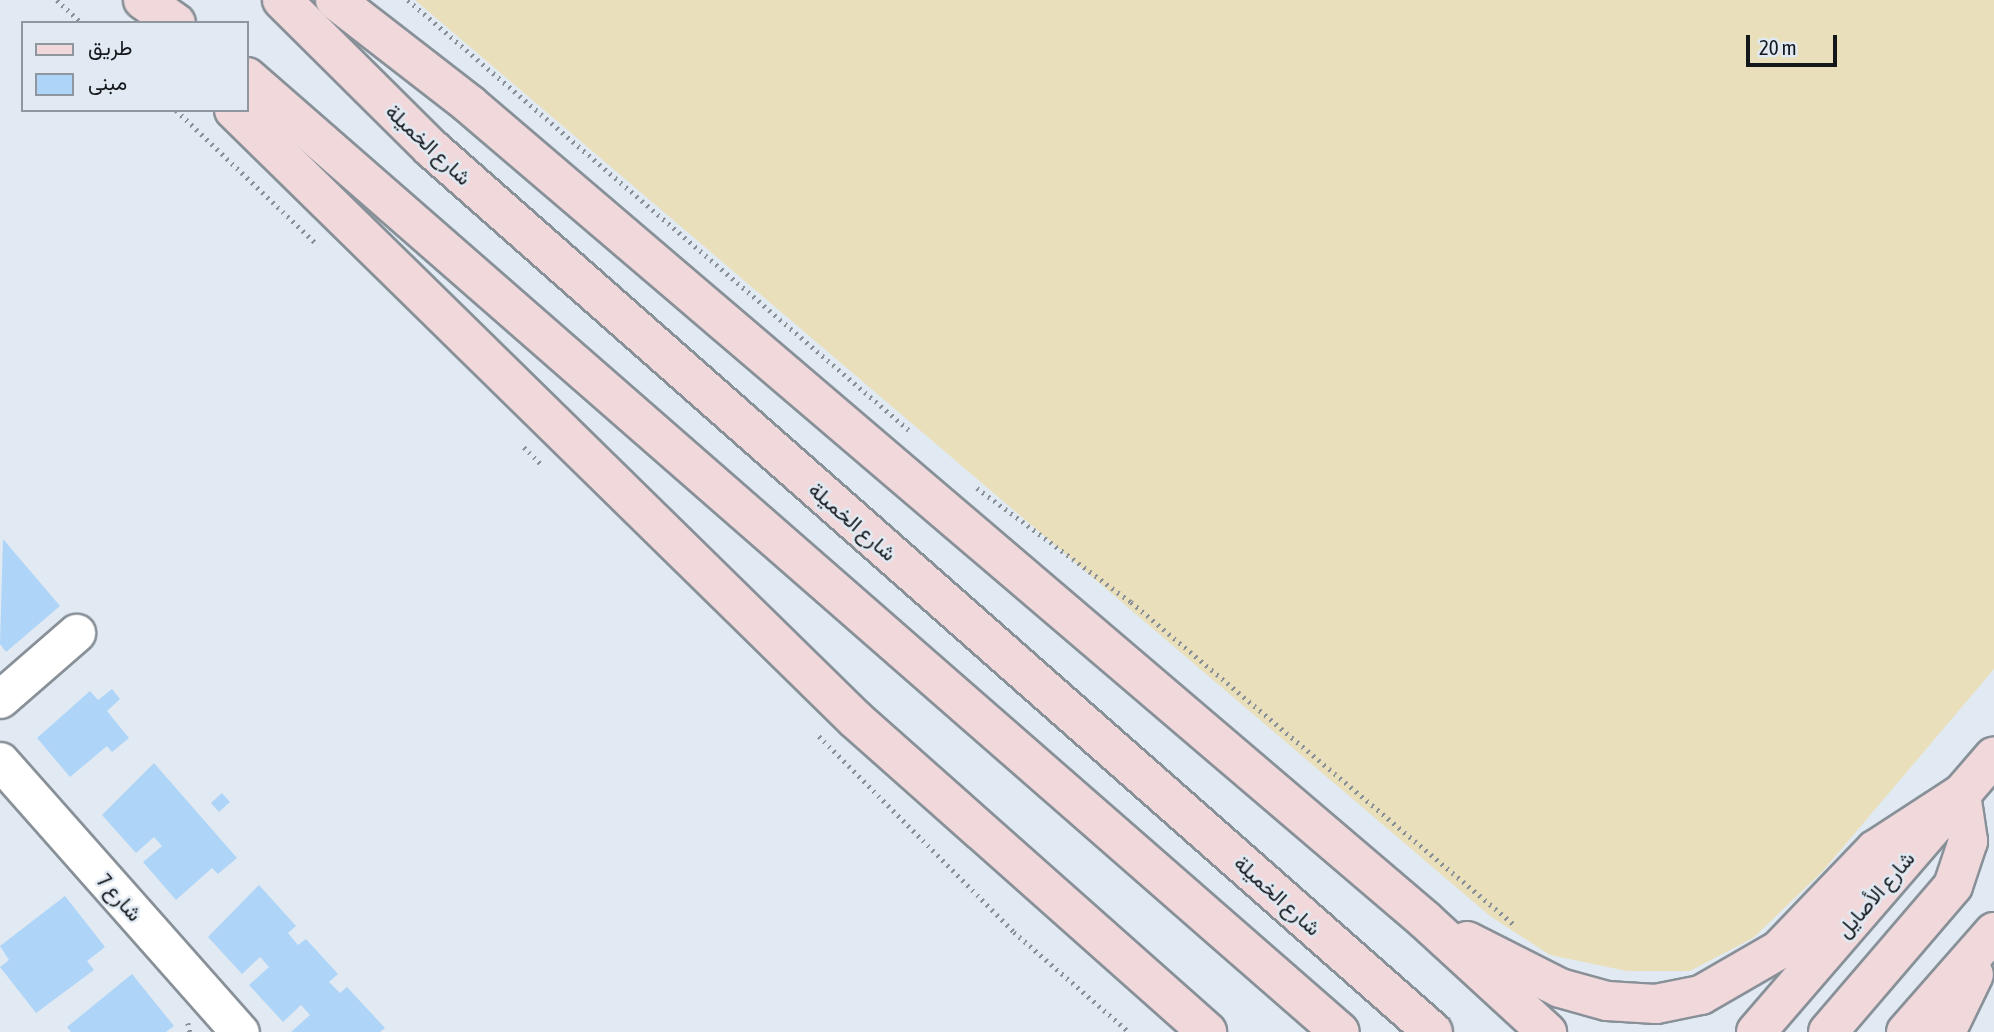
<!DOCTYPE html>
<html>
<head>
<meta charset="utf-8">
<style>
  body { margin:0 }
  #map { position:relative; width:1994px; height:1032px; overflow:hidden; background:#e1eaf3; font-family:"Asap Condensed",Vazirmatn,sans-serif }
  div>[style] { position:absolute }
  .sand>* { inset:0; background:#e9dfba }
  .building>* { inset:0; background:#aed4f7; transform-origin:0 0 }
  .path>* { height:4.5px; margin-top:-2.25px; transform-origin:0; background:repeating-linear-gradient(90deg,#8a9097 0 2px,transparent 0 7px) }
  .roads { filter:drop-shadow(2px 0 #889098) drop-shadow(-2px 0 #889098) drop-shadow(0 2px #889098) drop-shadow(0 -2px #889098) }
  .minor>* { height:37px; margin:-18.5px; padding:0 18.5px; transform-origin:18.5px; border-radius:18.5px; background:#fff }
  .secondary>* { height:38px; margin:-19px; padding:0 19px; transform-origin:19px; border-radius:19px; background:#f0d8db }
  span { translate:-50% -50%; white-space:nowrap; text-align:center; line-height:1.15; -webkit-text-stroke:5px #e1eaf3; paint-order:stroke }
  .street-label { font-size:21px; color:#14181b }
  .legend { position:absolute; left:21px; top:21px; width:228px; height:91px; box-sizing:border-box; background:#e1eaf3; border:2px solid #8f969d; margin:0; padding:9px 12px; list-style:none; font-size:21px; color:#14181b }
  .legend li { display:flex; align-items:center; gap:14px; height:35px }
  .legend b { width:35px; border:2px solid #8f969d }
  .scale { position:absolute; left:1746px; top:35px; width:91px; height:32px; box-sizing:border-box; border:4px solid #14181b; border-top:0; padding-left:9px; font-size:21px; line-height:24px; white-space:nowrap; color:#14181b; -webkit-text-stroke:5px #e1eaf3; paint-order:stroke }
</style>
</head>
<body>
<div id="map">
  <div class="sand">
    <i style="clip-path:polygon(415px 0,1994px 0,1994px 669px,1822px 872px,1753px 938px,1690px 971px,1627px 971px,1550px 955px,1490px 916px)"></i>
  </div>
  <div class="building">
    <i style="clip-path:polygon(3px 539px,60px 606px,6px 652px,0 644px)"></i>
    <i style="clip-path:polygon(112px 689px,120px 699px,107px 711px,129px 738px,112px 752px,107px 746px,70px 777px,37px 738px,90px 691px,98px 700px)"></i>
    <i style="clip-path:polygon(154px 763px,237px 858px,218px 874px,212px 868px,176px 900px,143px 862px,162px 846px,154px 837px,136px 853px,102px 815px)"></i>
    <i style="left:222px;top:793px;width:12px;height:15px;rotate:48deg"></i>
    <i style="clip-path:polygon(259px 885px,296px 926px,288px 933px,298px 945px,306px 939px,338px 974px,329px 982px,340px 993px,347px 987px,385px 1028px,380px 1032px,291px 1032px,310px 1015px,301px 1005px,283px 1022px,249px 985px,269px 967px,260px 957px,242px 974px,208px 937px)"></i>
    <i style="clip-path:polygon(65px 896px,105px 947px,87px 961px,94px 970px,36px 1013px,0 967px,9px 960px,0 946px)"></i>
    <i style="clip-path:polygon(132px 974px,174px 1026px,166px 1032px,71px 1032px,67px 1027px)"></i>
  </div>
  <div class="path">
    <i style="left:57px;top:0;width:34px;rotate:43deg"></i>
    <i style="left:408px;top:0;width:660px;rotate:40.64deg"></i>
    <i style="left:176px;top:110px;width:196px;rotate:43.6deg"></i>
    <i style="left:524px;top:447px;width:23px;rotate:45deg"></i>
    <i style="left:977px;top:488px;width:192px;rotate:36.5deg"></i>
    <i style="left:1131px;top:602px;width:500px;rotate:40.1deg"></i>
    <i style="left:819px;top:736px;width:276px;rotate:45.1deg"></i>
    <i style="left:1014px;top:932px;width:152px;rotate:41deg"></i>
    <i style="left:188px;top:1023px;width:9px;rotate:77deg"></i>
  </div>
  <div class="roads">
    <div class="minor">
      <i style="left:0;top:699px;width:101px;rotate:-41deg"></i>
      <i style="left:0;top:761px;width:362px;rotate:48.5deg"></i>
    </div>
    <div class="secondary">
      <i style="left:143px;top:0;width:40px;rotate:34.9deg"></i>
      <i style="left:282px;top:0;width:210px;rotate:44.8deg"></i>
      <i style="left:431px;top:148px;width:1336px;rotate:41.42deg"></i>
      <i style="left:335px;top:0;width:170px;rotate:37.8deg"></i>
      <i style="left:469px;top:104px;width:1257px;rotate:40.48deg"></i>
      <i style="left:1425px;top:920px;width:166px;rotate:42.6deg"></i>
      <i style="left:247px;top:77px;width:1451px;rotate:41.15deg"></i>
      <i style="left:234px;top:110px;width:870px;rotate:44.44deg"></i>
      <i style="left:855px;top:719px;width:471px;rotate:41.6deg"></i>
      <i style="left:1467px;top:941px;width:104px;rotate:26.8deg"></i>
      <i style="left:1560px;top:988px;width:49px;rotate:15.5deg"></i>
      <i style="left:1607px;top:1001px;width:49px;rotate:3.5deg"></i>
      <i style="left:1656px;top:1004px;width:46px;rotate:-11.3deg"></i>
      <i style="left:1701px;top:995px;width:90px;rotate:-30deg"></i>
      <i style="left:1779px;top:950px;width:139px;rotate:-46.2deg"></i>
      <i style="left:1875px;top:850px;width:103px;rotate:-33.1deg"></i>
      <i style="left:1961px;top:794px;width:48px;rotate:81.5deg"></i>
      <i style="left:1968px;top:841px;width:47px;rotate:108.4deg"></i>
      <i style="left:1953px;top:886px;width:192px;rotate:130.6deg"></i>
      <i style="left:1756px;top:1032px;width:364px;rotate:-49.2deg"></i>
      <i style="left:1906px;top:1032px;width:133px;rotate:-48.7deg"></i>
      <i style="left:1946px;top:1032px;width:64px;rotate:-64.2deg"></i>
    </div>
  </div>
  <div class="street-label">
    <span style="left:429px;top:144px;rotate:43deg">شارع الخميلة</span>
    <span style="left:853px;top:521px;rotate:41deg">شارع الخميلة</span>
    <span style="left:1875px;top:894px;rotate:-49deg">شارع الأصايل</span>
    <span style="left:1278px;top:895px;rotate:42deg">شارع الخميلة</span>
    <span style="left:120px;top:897px;rotate:48deg">شارع 7</span>
  </div>
  <ul class="legend">
  <li><b style="height:9px;background:#f0d8db"></b>طريق</li>
  <li><b style="height:19px;background:#aed4f7"></b>مبنى</li>
  </ul>
  <div class="scale">20 m</div>
</div>
</body>
</html>
